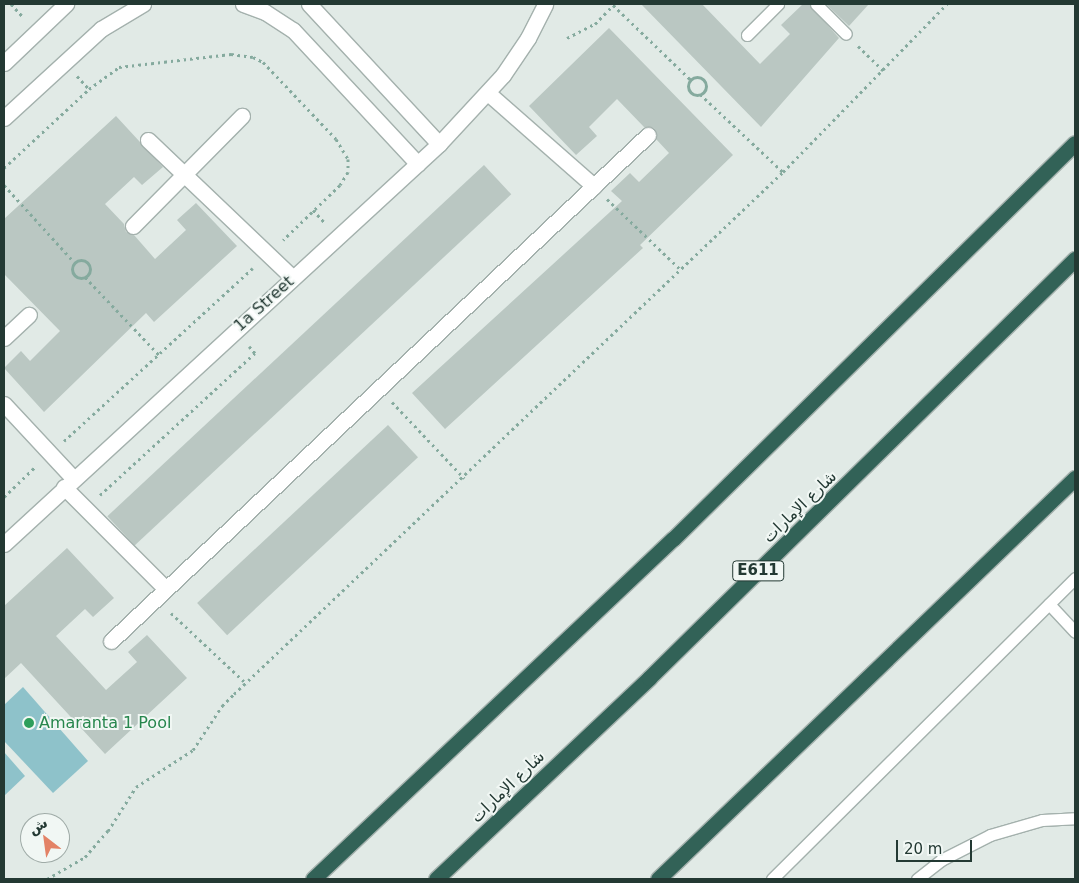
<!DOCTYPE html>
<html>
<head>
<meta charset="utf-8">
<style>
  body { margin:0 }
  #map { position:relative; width:1079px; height:883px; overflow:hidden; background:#e1eae6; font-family:"DejaVu Sans",Cairo,sans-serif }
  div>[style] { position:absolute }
  .water>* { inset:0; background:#8ec2ca }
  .building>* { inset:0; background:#bac7c2; transform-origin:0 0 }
  .path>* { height:3px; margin-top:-1.5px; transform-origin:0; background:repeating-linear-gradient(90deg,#85aa9e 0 2.5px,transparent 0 6.5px) }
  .path>.ring { margin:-1.5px; padding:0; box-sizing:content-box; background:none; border:3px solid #85aa9e; border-radius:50% }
  .roads { filter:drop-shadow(1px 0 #a4b1ad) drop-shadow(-1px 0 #a4b1ad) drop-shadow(0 1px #a4b1ad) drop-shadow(0 -1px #a4b1ad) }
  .lane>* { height:11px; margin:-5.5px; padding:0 5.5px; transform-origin:5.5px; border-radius:5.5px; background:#fff }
  .street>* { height:15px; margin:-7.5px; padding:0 7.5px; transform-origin:7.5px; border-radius:7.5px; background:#fff }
  .secondary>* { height:15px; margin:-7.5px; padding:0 7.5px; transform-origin:7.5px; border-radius:7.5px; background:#fff }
  .highway>* { height:15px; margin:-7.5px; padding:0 7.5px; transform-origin:7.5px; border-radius:7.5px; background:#326257 }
  .dots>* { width:14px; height:14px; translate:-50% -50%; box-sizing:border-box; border:2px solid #f1f7f4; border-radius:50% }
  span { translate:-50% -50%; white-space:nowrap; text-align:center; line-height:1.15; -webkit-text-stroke:4px #f1f7f4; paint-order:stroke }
  .shield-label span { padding:1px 4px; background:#f1f7f4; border:1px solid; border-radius:4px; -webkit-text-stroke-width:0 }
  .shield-label { font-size:15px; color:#233933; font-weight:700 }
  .street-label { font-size:16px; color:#233933 }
  .leisure-label { font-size:16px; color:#27864d }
  .left { translate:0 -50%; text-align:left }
  .frame { position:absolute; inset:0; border:5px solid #233933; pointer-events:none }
  .north { position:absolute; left:20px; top:813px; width:50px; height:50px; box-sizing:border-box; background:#f1f7f4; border:1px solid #9faba7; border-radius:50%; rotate:330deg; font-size:14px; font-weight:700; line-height:20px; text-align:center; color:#233933 }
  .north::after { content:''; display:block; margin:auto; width:18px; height:22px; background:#e38266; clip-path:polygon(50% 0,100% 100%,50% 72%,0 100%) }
  .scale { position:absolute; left:896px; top:840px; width:76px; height:22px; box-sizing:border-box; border:2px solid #233933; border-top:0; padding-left:6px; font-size:15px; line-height:18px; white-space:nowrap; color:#233933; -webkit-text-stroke:4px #f1f7f4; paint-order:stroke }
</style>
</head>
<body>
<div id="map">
  <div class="water">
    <i style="clip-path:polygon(23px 687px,88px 761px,53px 793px,4px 741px,4px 705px)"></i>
    <i style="clip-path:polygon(4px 752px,25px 776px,4px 796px)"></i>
  </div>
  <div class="building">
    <i style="clip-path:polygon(641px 4px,702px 4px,760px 64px,790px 34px,781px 25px,803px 4px,809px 4px,839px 38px,761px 127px)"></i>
    <i style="clip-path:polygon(826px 4px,869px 4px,849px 26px)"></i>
    <i style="clip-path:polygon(609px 28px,733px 155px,640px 245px,643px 248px,445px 429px,412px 393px,622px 201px,611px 191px,630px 173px,639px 182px,669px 153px,656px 139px,654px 128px,644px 127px,617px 99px,589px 127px,597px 136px,576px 155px,529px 106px)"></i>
    <i style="clip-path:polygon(116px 116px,163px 167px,142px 185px,134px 177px,105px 204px,124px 224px,126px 232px,134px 235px,155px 259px,186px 230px,177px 220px,196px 203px,237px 246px,154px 322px,146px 313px,44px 412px,4px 368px,21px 351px,30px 361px,60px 331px,4px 274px,4px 219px)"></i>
    <i style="left:484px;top:165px;width:40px;height:515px;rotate:47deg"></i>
    <i style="left:388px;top:425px;width:44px;height:261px;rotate:47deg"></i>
    <i style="clip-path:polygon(67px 548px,114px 598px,93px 617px,85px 609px,56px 636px,106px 690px,137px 662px,128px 652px,147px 635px,187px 678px,105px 754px,21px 663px,4px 679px,4px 606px)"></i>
  </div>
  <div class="path">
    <i style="left:11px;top:4px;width:19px;rotate:47deg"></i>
    <i style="left:613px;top:5px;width:108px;rotate:43.9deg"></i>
    <i style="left:567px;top:38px;width:31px;rotate:-27deg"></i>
    <i style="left:595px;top:24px;width:28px;rotate:-46deg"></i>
    <i style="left:858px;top:46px;width:35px;rotate:44deg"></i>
    <i style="left:77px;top:76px;width:18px;rotate:47deg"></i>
    <i class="ring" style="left:688px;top:77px;width:15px;height:15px"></i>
    <i style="left:700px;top:94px;width:114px;rotate:43.2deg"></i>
    <i style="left:4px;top:168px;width:116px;rotate:-42.9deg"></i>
    <i style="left:89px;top:89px;width:37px;rotate:-36deg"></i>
    <i style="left:119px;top:67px;width:113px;rotate:-6.6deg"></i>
    <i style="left:231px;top:54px;width:22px;rotate:8deg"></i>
    <i style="left:253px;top:57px;width:11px;rotate:27deg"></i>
    <i style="left:263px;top:62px;width:106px;rotate:46.5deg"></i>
    <i style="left:336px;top:139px;width:23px;rotate:59deg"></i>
    <i style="left:348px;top:159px;width:13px;rotate:90deg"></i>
    <i style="left:348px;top:172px;width:15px;rotate:122deg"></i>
    <i style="left:340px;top:185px;width:79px;rotate:136deg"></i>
    <i style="left:4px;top:185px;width:104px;rotate:47.7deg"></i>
    <i style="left:607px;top:199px;width:103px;rotate:43.8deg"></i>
    <i style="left:313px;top:210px;width:16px;rotate:47deg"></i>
    <i class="ring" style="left:72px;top:260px;width:15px;height:15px"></i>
    <i style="left:85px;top:277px;width:108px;rotate:46.5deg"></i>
    <i style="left:392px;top:402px;width:105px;rotate:46.5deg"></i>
    <i style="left:64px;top:441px;width:256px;rotate:-42.5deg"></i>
    <i style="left:100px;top:495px;width:210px;rotate:-42.5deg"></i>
    <i style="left:255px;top:353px;width:9px;rotate:-131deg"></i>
    <i style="left:4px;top:497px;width:43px;rotate:-44.1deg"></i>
    <i style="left:171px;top:613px;width:104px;rotate:43.1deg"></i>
    <i style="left:47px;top:879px;width:44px;rotate:-30.1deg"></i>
    <i style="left:85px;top:857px;width:35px;rotate:-49deg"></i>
    <i style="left:108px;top:831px;width:52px;rotate:-57.5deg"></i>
    <i style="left:136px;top:787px;width:68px;rotate:-33deg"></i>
    <i style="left:193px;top:750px;width:53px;rotate:-56.6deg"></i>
    <i style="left:222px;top:706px;width:17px;rotate:-45deg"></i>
    <i style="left:234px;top:694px;width:758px;rotate:-43.56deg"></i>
    <i style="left:783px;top:172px;width:235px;rotate:-45.7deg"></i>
  </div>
  <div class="roads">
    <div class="lane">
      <i style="left:816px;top:4px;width:42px;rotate:45deg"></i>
      <i style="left:747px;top:35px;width:44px;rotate:-45deg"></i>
      <i style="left:1049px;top:604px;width:38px;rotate:47deg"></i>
      <i style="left:772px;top:879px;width:427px;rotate:-44.8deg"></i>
      <i style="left:917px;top:879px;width:31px;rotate:-38deg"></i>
      <i style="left:941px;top:860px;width:55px;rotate:-27deg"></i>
      <i style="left:990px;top:835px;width:54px;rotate:-16.1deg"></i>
      <i style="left:1042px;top:820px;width:33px;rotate:-3deg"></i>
    </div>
    <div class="street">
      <i style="left:243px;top:4px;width:23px;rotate:20deg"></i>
      <i style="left:265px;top:12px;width:33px;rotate:33deg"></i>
      <i style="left:293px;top:30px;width:183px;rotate:47deg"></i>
      <i style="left:309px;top:4px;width:191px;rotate:47.1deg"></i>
      <i style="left:488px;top:93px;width:141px;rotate:41.3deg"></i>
      <i style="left:148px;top:140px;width:200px;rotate:43.6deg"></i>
      <i style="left:133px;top:226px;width:155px;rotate:-45.3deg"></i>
      <i style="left:4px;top:338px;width:34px;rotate:-43deg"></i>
      <i style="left:4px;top:404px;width:101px;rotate:47deg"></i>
      <i style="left:64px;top:487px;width:144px;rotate:45deg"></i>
      <i style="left:4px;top:544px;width:591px;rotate:-42.6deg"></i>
      <i style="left:439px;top:144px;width:94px;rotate:-47.2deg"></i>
      <i style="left:503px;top:75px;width:45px;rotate:-56deg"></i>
      <i style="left:528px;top:38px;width:38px;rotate:-63deg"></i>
      <i style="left:111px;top:641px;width:738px;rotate:-43.3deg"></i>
    </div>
    <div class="secondary">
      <i style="left:4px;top:63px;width:86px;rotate:-43.6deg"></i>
      <i style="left:4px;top:118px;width:132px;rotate:-42.5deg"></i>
      <i style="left:101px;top:29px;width:49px;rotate:-30.8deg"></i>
    </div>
    <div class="highway">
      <i style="left:313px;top:879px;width:495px;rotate:-43.4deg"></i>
      <i style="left:673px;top:539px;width:564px;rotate:-44.57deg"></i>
      <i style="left:436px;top:879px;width:293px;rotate:-43.3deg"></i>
      <i style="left:649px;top:678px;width:598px;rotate:-44.53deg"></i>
      <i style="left:658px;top:879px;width:579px;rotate:-43.88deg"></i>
    </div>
  </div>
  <div class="dots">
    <i style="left:29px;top:723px;background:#2e9e5b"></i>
  </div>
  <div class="shield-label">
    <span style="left:758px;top:571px">E611</span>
  </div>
  <div class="street-label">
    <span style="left:264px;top:304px;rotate:-42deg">1a Street</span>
    <span style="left:800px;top:507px;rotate:-44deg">شارع الإمارات</span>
    <span style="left:508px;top:787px;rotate:-44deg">شارع الإمارات</span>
  </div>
  <div class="leisure-label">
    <span class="left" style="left:39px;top:723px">Amaranta 1 Pool</span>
  </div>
  <div class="frame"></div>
  <div class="north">ش</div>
  <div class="scale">20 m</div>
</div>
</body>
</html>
